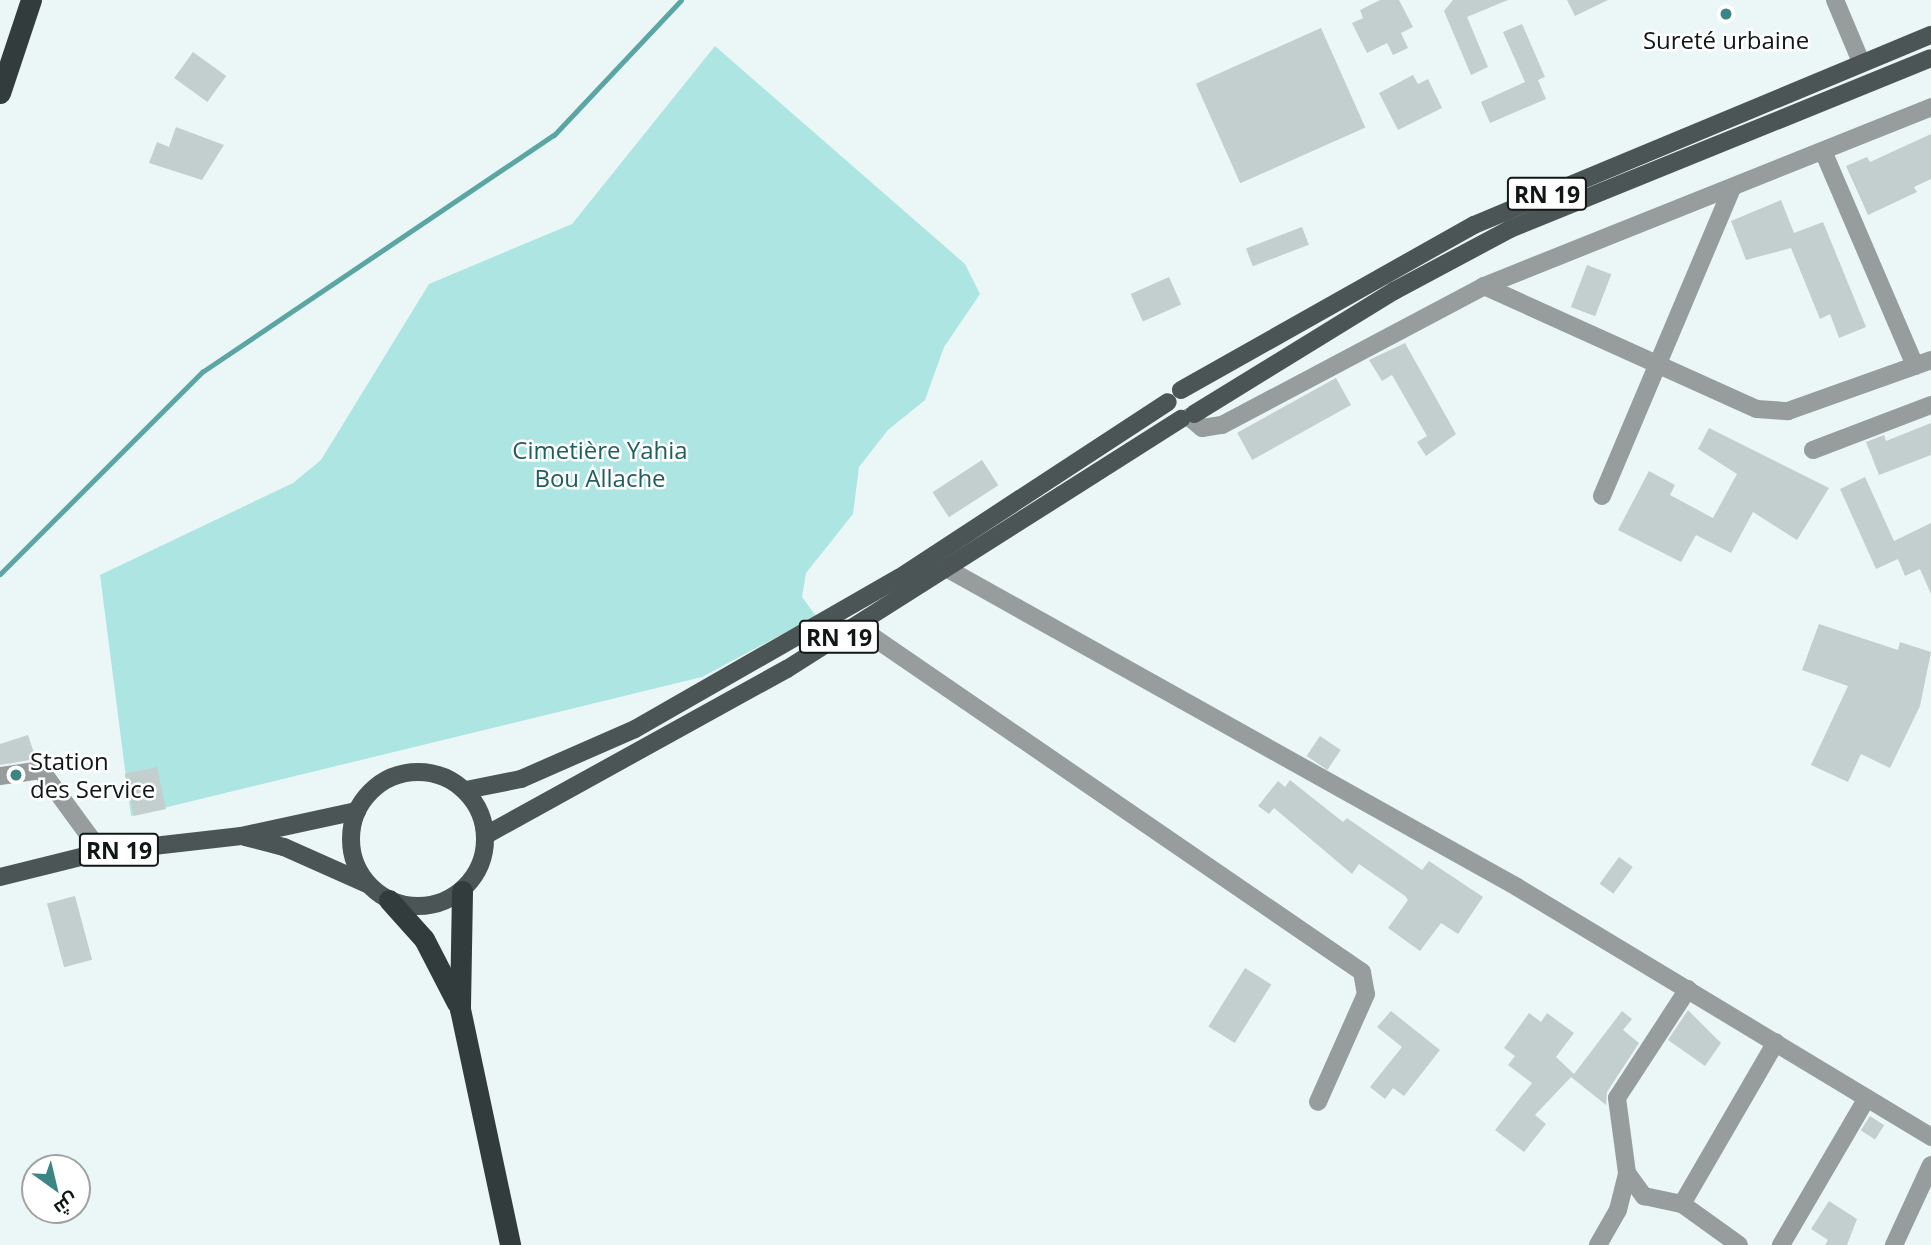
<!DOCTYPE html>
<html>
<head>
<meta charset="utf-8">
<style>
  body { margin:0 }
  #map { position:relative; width:1931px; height:1245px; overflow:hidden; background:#ebf7f7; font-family:"Open Sans",Cairo,sans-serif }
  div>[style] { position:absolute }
  .green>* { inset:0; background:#ade5e3 }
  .stream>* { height:5px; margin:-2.5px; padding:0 2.5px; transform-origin:2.5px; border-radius:2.5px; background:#5ba5a5 }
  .building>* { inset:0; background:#c2cfce; transform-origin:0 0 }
  .minor>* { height:18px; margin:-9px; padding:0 9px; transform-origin:9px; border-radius:9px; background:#979c9c }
  .major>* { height:18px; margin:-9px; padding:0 9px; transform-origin:9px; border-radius:9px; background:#4c5555 }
  .major>.ring { margin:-9px; padding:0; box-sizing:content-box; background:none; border:18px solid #4c5555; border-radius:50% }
  .highway>* { height:21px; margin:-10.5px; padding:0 10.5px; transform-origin:10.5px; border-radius:10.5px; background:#323c3c }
  .dots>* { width:19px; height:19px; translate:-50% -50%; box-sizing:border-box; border:4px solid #fff; border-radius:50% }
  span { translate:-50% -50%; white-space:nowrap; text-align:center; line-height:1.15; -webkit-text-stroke:5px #fff; paint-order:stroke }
  .shield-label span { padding:2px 5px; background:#fff; border:2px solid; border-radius:5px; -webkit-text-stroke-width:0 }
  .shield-label { font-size:23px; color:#111616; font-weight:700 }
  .poi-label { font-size:24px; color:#111616 }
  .left { translate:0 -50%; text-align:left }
  .park-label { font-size:24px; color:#215f5f }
  .north { position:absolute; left:21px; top:1154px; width:70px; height:70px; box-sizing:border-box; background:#fff; border:2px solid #a0a2a2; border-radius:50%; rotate:146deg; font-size:19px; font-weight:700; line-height:28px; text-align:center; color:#111616 }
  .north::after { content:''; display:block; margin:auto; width:24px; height:32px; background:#3c8584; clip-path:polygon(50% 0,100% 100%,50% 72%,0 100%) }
</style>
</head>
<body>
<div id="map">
  <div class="green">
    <i style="clip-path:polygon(715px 46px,965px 264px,980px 294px,944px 347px,925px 400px,888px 430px,859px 467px,853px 514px,806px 573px,802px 597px,816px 616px,702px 677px,131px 816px,100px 575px,293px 483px,321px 460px,429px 284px,572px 224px)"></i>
  </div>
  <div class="stream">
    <i style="left:0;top:574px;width:286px;rotate:-45deg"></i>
    <i style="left:202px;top:372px;width:424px;rotate:-34deg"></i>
    <i style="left:554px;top:135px;width:185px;rotate:-46.7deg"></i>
  </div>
  <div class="building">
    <i style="clip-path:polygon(1380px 0,1399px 0,1413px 27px,1401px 33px,1408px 48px,1393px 55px,1387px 43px,1367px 53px,1352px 23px,1363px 18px,1360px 10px)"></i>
    <i style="clip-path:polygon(1453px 0,1508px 0,1467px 17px,1488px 67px,1471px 75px,1444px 11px)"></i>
    <i style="clip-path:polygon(1567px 0,1608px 0,1575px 16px)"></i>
    <i style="clip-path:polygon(1522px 24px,1545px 77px,1538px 80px,1546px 99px,1490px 123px,1481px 102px,1525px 82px,1503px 32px)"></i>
    <i style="left:1321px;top:28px;width:109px;height:137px;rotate:66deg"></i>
    <i style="left:193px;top:52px;width:41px;height:32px;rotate:36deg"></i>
    <i style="clip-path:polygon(1413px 75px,1418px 84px,1428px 79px,1442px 108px,1398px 130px,1379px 93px)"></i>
    <i style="clip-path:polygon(176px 127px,224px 145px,202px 180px,149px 163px,157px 142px,169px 147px)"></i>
    <i style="clip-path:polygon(1931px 134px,1931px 179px,1914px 187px,1917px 192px,1868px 215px,1846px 166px,1867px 157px,1870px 162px)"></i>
    <i style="clip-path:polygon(1781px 200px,1794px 233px,1823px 222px,1866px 327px,1839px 338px,1830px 314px,1820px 319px,1791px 248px,1746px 260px,1731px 221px)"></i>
    <i style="left:1302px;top:227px;width:19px;height:60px;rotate:69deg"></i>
    <i style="left:1587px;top:265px;width:26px;height:45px;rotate:21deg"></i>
    <i style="left:1169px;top:277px;width:30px;height:42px;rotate:66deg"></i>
    <i style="clip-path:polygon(1405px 343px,1456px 434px,1426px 456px,1417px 442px,1427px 436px,1392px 375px,1382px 381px,1369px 360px)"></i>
    <i style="left:1336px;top:378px;width:31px;height:113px;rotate:61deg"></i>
    <i style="clip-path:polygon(1931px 423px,1931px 455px,1879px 475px,1866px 442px,1884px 435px,1886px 441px)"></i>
    <i style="clip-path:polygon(1709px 428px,1829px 488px,1797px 540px,1753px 512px,1731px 553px,1696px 535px,1681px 562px,1618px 530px,1649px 471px,1675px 485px,1670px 495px,1713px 518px,1737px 474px,1698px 449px)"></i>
    <i style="left:982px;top:460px;width:30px;height:59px;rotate:57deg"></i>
    <i style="clip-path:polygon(1865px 477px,1894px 541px,1931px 523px,1931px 594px,1920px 569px,1905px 576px,1898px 559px,1876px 569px,1840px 489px)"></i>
    <i style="clip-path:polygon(1819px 624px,1898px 650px,1900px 642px,1931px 652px,1920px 706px,1890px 768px,1861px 754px,1848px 782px,1811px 765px,1848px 686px,1802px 670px)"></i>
    <i style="clip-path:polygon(28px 735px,36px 759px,0 765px,0 744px)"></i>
    <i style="left:1320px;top:736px;width:25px;height:24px;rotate:34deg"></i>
    <i style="left:157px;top:767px;width:43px;height:33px;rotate:78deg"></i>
    <i style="clip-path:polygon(1290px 780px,1343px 822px,1347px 818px,1422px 870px,1429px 861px,1483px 897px,1458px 934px,1441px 923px,1420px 951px,1388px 928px,1408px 900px,1405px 896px,1359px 864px,1352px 874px,1274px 808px,1269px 814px,1258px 806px,1278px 781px,1285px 787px)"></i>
    <i style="left:1619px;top:857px;width:17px;height:33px;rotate:36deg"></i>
    <i style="left:75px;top:896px;width:66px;height:29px;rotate:75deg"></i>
    <i style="left:1245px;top:968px;width:31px;height:69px;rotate:32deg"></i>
    <i style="clip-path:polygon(1688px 1010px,1721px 1043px,1705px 1066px,1668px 1040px)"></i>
    <i style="clip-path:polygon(1391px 1011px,1440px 1050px,1404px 1096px,1393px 1088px,1385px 1099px,1370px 1087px,1402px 1047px,1377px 1027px)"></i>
    <i style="clip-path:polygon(1622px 1011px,1632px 1019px,1623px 1030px,1639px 1043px,1607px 1092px,1606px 1105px,1571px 1077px,1535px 1115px,1546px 1124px,1524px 1152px,1495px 1130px,1532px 1083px,1508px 1065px,1515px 1056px,1504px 1048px,1529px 1013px,1541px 1022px,1547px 1013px,1574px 1033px,1556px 1057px,1574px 1074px)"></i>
    <i style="left:1870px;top:1116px;width:17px;height:17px;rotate:33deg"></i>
    <i style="clip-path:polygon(1829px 1201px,1857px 1219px,1847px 1245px,1825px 1245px,1828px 1240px,1811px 1229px)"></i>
  </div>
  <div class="minor">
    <i style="left:1835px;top:0;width:67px;rotate:67.2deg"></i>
    <i style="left:1823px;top:151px;width:234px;rotate:66.8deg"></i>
    <i style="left:1484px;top:286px;width:299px;rotate:24.3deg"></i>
    <i style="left:1757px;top:409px;width:31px;rotate:4deg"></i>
    <i style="left:1788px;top:411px;width:152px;rotate:-19.6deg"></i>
    <i style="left:1189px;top:417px;width:17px;rotate:40deg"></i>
    <i style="left:1202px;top:428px;width:20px;rotate:-9deg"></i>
    <i style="left:1222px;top:425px;width:297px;rotate:-27.9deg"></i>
    <i style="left:1484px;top:286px;width:482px;rotate:-21.8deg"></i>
    <i style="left:1813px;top:450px;width:126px;rotate:-20.9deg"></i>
    <i style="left:1602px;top:496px;width:334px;rotate:-67.1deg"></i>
    <i style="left:946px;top:568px;width:654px;rotate:29.19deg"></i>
    <i style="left:1517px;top:887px;width:484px;rotate:31.1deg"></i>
    <i style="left:857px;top:626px;width:612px;rotate:34.42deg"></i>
    <i style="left:1362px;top:972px;width:22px;rotate:80deg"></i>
    <i style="left:1366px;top:994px;width:118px;rotate:114deg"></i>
    <i style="left:0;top:776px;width:41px;rotate:-8.3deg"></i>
    <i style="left:41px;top:770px;width:102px;rotate:53.8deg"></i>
    <i style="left:1688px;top:989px;width:130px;rotate:123.1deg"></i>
    <i style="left:1617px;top:1098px;width:76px;rotate:82.4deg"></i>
    <i style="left:1627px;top:1173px;width:29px;rotate:54deg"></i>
    <i style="left:1644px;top:1196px;width:39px;rotate:12deg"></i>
    <i style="left:1682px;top:1204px;width:70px;rotate:35.7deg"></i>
    <i style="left:1682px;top:1204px;width:187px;rotate:-59.9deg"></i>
    <i style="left:1598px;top:1245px;width:40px;rotate:-60.3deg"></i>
    <i style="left:1618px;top:1210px;width:38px;rotate:-76deg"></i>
    <i style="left:1781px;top:1245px;width:170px;rotate:-59.7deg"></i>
    <i style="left:1894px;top:1245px;width:88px;rotate:-65.2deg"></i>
  </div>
  <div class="major">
    <i style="left:1181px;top:390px;width:336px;rotate:-29.4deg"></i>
    <i style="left:1474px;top:225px;width:495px;rotate:-22.6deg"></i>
    <i style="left:1194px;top:414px;width:235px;rotate:-31.6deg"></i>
    <i style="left:1394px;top:291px;width:132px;rotate:-28.1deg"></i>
    <i style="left:1510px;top:229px;width:454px;rotate:-22.1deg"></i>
    <i class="ring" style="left:351px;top:772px;width:116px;height:116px"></i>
    <i style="left:466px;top:790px;width:56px;rotate:-11.3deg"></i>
    <i style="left:521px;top:779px;width:124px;rotate:-23.7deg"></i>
    <i style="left:635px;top:729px;width:304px;rotate:-29.8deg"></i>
    <i style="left:899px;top:578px;width:321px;rotate:-33.2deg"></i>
    <i style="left:486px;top:835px;width:344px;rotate:-28.9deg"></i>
    <i style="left:787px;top:669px;width:467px;rotate:-32.4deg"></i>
    <i style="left:245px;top:837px;width:40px;rotate:14.4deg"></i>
    <i style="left:284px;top:847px;width:91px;rotate:24deg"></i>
    <i style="left:0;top:877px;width:104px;rotate:-13.9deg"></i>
    <i style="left:101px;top:852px;width:141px;rotate:-6.5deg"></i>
    <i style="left:241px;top:836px;width:119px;rotate:-12.2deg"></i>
  </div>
  <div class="highway">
    <i style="left:0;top:93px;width:98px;rotate:-71.6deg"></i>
    <i style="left:462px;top:891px;width:118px;rotate:91deg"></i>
    <i style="left:460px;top:1009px;width:241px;rotate:78deg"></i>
    <i style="left:389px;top:900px;width:52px;rotate:48.1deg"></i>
    <i style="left:424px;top:939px;width:72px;rotate:62.7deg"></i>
  </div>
  <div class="dots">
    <i style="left:1726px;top:14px;background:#3c8584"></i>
    <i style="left:16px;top:775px;background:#3c8584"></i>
  </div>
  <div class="shield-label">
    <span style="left:1547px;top:194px">RN 19</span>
    <span style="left:839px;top:637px">RN 19</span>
    <span style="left:119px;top:850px">RN 19</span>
  </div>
  <div class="poi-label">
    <span style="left:1726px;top:40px">Sureté urbaine</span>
    <span class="left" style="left:30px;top:775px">Station<br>des Service</span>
  </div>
  <div class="park-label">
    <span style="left:600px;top:464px">Cimetière Yahia<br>Bou Allache</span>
  </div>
  <div class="north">ش</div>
</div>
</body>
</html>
